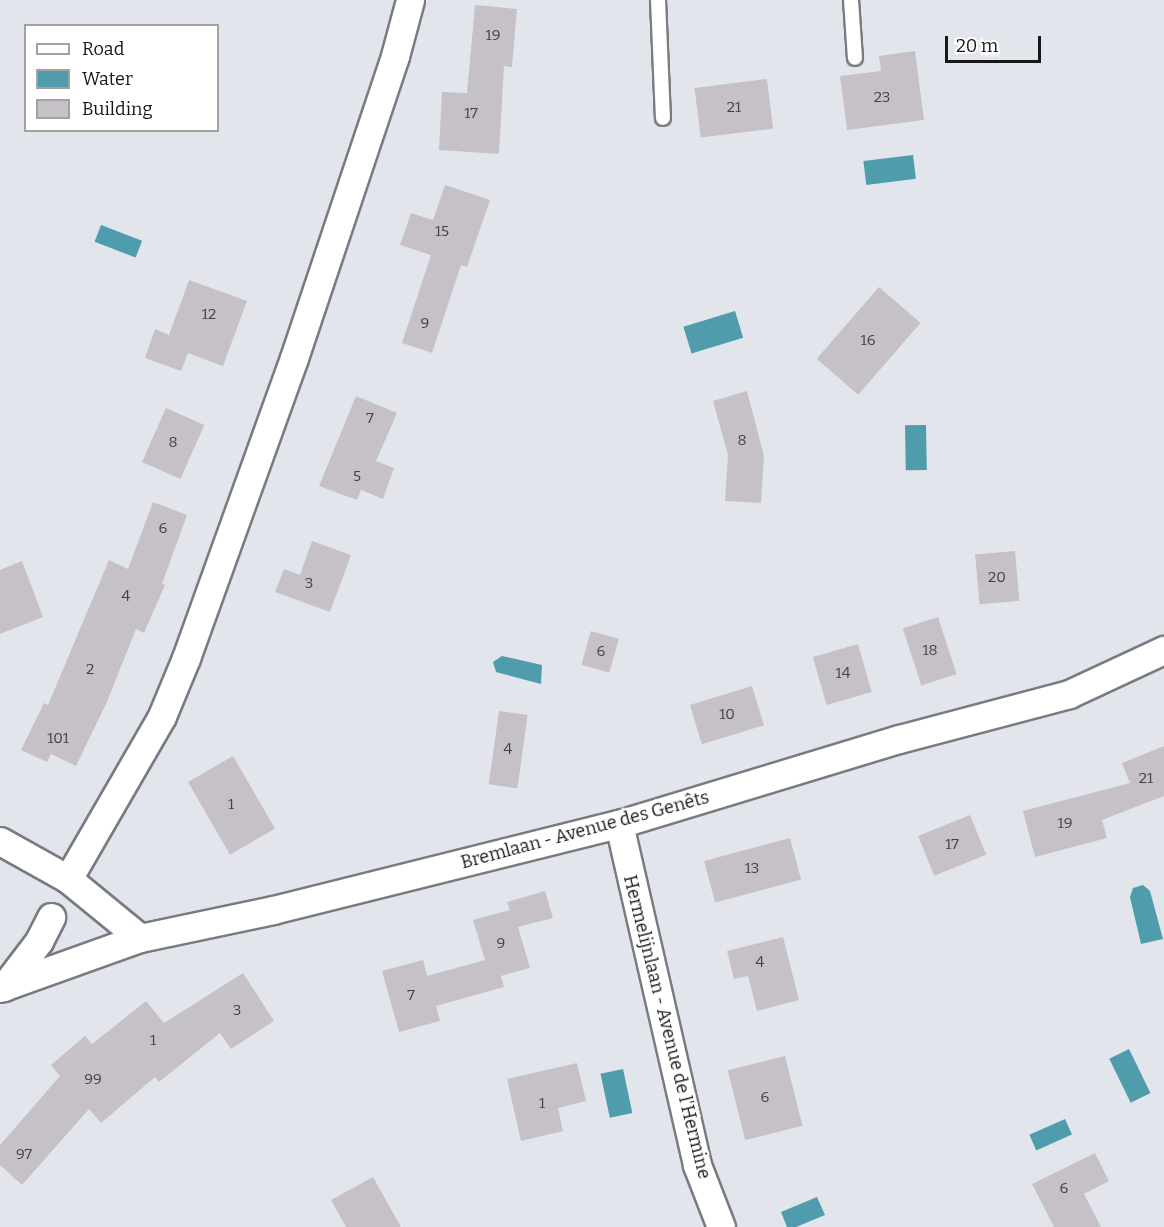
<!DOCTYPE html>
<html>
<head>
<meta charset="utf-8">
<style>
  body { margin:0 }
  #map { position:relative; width:1164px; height:1227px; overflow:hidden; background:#e2e6ec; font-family:Bitter,serif }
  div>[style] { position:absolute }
  .water>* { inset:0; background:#4f9cad; transform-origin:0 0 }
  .building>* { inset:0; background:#c6c1c7; transform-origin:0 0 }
  .roads { filter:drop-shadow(2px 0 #787b80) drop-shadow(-2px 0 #787b80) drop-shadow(0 2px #787b80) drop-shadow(0 -2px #787b80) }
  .lane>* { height:14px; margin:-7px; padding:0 7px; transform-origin:7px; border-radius:7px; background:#fff }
  .street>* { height:27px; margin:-13.5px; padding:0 13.5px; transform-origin:13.5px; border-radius:13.5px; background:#fff }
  span { translate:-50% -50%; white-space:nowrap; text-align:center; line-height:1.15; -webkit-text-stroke:4.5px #fff; paint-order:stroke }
  .number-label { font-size:15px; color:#424244 }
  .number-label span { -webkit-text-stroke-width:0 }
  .street-label { font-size:18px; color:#161719 }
  .legend { position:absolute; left:24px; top:24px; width:195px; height:108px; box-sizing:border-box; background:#fff; border:2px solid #a2a2a3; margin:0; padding:8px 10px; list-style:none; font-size:18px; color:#161719 }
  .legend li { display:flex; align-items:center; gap:12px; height:30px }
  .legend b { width:30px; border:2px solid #a2a2a3 }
  .scale { position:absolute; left:945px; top:36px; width:96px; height:27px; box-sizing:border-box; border:3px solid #161719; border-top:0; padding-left:8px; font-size:18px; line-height:21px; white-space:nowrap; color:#161719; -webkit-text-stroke:4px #fff; paint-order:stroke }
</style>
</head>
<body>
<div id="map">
  <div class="water">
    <i style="left:913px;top:155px;width:24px;height:50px;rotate:83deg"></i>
    <i style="left:101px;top:225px;width:44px;height:18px;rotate:21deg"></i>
    <i style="left:735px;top:311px;width:28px;height:54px;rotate:73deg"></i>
    <i style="left:926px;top:425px;width:45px;height:21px;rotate:89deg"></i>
    <i style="clip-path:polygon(502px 656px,542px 665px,541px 684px,496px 672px,493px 662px)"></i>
    <i style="clip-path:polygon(1143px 885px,1150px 891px,1163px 939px,1141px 944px,1130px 897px,1133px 888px)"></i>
    <i style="left:1129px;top:1049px;width:49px;height:22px;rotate:64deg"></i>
    <i style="left:623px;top:1069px;width:45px;height:23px;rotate:78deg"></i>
    <i style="left:1065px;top:1119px;width:17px;height:39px;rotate:66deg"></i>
    <i style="clip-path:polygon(817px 1197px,825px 1215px,796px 1227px,787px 1227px,781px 1212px)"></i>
  </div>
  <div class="building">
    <i style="clip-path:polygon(475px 5px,517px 9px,512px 67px,504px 66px,499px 154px,439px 150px,442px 92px,467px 93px)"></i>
    <i style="clip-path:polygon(915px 51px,924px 120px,847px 130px,840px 76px,881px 71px,879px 56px)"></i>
    <i style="left:767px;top:79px;width:50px;height:73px;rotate:83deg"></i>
    <i style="clip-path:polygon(445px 185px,490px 200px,467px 267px,461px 265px,432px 353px,402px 343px,431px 255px,400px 245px,411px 213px,433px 220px)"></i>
    <i style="clip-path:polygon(189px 280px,247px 301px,223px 366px,188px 353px,181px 371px,145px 358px,155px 329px,169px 335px)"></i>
    <i style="left:879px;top:287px;width:55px;height:95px;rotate:41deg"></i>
    <i style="clip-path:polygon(747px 391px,764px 456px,761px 503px,725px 501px,728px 455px,713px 401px)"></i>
    <i style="clip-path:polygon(356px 396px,397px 413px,376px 461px,394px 468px,383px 499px,361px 490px,357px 500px,319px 486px)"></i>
    <i style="left:166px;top:408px;width:42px;height:59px;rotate:24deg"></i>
    <i style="clip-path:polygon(153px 502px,187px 515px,162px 584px,165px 585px,144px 633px,136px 629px,106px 704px,76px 766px,51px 754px,47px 762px,21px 750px,44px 703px,48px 705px,109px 560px,128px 569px)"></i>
    <i style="clip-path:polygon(312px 541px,351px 555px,330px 612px,275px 592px,284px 569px,300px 575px)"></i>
    <i style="left:1015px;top:551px;width:50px;height:40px;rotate:85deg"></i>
    <i style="clip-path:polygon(22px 561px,43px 617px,0 634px,0 570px)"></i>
    <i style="left:938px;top:617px;width:60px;height:37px;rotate:72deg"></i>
    <i style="left:591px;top:631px;width:29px;height:35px;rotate:16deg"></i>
    <i style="left:858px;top:644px;width:50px;height:47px;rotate:74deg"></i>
    <i style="left:752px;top:686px;width:41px;height:65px;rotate:73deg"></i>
    <i style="left:499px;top:711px;width:29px;height:74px;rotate:8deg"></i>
    <i style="clip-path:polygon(1164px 746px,1164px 796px,1102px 820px,1107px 838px,1035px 857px,1023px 811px,1130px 783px,1122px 763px)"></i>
    <i style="left:233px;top:756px;width:84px;height:52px;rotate:60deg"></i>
    <i style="left:970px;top:815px;width:43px;height:56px;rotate:68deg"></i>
    <i style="left:790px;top:838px;width:43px;height:89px;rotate:75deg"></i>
    <i style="clip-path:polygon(545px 891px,553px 918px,518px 927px,530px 968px,501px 976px,504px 987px,436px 1006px,440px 1021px,399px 1032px,382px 971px,423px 960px,427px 976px,485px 960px,473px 920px,510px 910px,507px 902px)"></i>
    <i style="clip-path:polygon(783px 937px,799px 1000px,757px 1011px,748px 976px,734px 979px,727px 951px)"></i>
    <i style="clip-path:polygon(243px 973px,274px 1021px,231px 1049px,220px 1033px,159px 1082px,155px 1077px,101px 1123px,89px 1109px,22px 1185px,0 1165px,0 1145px,60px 1076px,51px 1065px,85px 1036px,92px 1044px,146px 1001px,164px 1023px)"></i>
    <i style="left:785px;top:1056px;width:72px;height:59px;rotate:76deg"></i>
    <i style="clip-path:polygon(577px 1063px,586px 1101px,558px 1108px,563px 1131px,521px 1141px,507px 1079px)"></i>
    <i style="clip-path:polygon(1095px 1153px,1109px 1181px,1084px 1194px,1101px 1227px,1054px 1227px,1032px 1184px)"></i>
    <i style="clip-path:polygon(373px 1177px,401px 1227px,346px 1227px,331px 1200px)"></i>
  </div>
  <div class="roads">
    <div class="lane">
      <i style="left:658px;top:0;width:118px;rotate:87.6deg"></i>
      <i style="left:851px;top:0;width:58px;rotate:86.1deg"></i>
    </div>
    <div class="street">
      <i style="left:619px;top:824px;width:350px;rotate:77.1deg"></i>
      <i style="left:697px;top:1165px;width:66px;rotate:68.8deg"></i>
      <i style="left:0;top:841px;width:78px;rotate:29.2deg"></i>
      <i style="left:68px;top:879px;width:93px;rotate:39.3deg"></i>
      <i style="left:68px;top:879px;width:188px;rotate:-60deg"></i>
      <i style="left:162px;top:716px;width:63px;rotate:-67.5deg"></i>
      <i style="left:186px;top:658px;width:319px;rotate:-70.2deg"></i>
      <i style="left:294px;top:358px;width:318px;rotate:-71.5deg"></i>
      <i style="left:395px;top:56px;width:58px;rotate:-75deg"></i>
      <i style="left:4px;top:987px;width:58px;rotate:-52.7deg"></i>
      <i style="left:39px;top:941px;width:27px;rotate:-63deg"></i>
      <i style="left:0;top:988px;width:149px;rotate:-19.7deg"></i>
      <i style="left:140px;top:938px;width:136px;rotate:-11.9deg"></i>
      <i style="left:273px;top:910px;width:357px;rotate:-14deg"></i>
      <i style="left:619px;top:824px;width:293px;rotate:-16.9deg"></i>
      <i style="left:899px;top:739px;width:176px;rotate:-14.8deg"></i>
      <i style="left:1069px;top:694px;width:105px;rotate:-24.9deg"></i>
    </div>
  </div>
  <div class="number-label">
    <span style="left:493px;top:36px">19</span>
    <span style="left:882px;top:98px">23</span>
    <span style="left:734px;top:108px">21</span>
    <span style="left:471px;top:114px">17</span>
    <span style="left:442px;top:232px">15</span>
    <span style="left:209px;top:315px">12</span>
    <span style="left:425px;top:324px">9</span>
    <span style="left:868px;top:341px">16</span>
    <span style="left:370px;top:419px">7</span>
    <span style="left:742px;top:441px">8</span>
    <span style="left:173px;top:443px">8</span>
    <span style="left:357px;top:477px">5</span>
    <span style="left:163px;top:529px">6</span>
    <span style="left:997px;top:578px">20</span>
    <span style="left:309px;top:584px">3</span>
    <span style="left:126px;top:597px">4</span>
    <span style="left:930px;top:651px">18</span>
    <span style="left:601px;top:652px">6</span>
    <span style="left:90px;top:670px">2</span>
    <span style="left:843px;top:674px">14</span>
    <span style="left:727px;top:715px">10</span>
    <span style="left:58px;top:739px">101</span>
    <span style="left:508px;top:750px">4</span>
    <span style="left:1146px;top:779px">21</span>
    <span style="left:231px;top:805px">1</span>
    <span style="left:1065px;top:824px">19</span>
    <span style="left:952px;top:845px">17</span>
    <span style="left:752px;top:869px">13</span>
    <span style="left:501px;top:944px">9</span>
    <span style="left:760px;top:963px">4</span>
    <span style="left:411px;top:996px">7</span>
    <span style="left:237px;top:1011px">3</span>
    <span style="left:153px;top:1041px">1</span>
    <span style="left:93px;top:1080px">99</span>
    <span style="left:765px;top:1098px">6</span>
    <span style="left:542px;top:1104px">1</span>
    <span style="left:24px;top:1155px">97</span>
    <span style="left:1064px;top:1189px">6</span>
  </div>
  <div class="street-label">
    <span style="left:585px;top:830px;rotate:-15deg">Bremlaan - Avenue des Genêts</span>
    <span style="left:667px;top:1027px;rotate:76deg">Hermelijnlaan - Avenue de l'Hermine</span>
  </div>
  <ul class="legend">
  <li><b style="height:8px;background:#fff"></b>Road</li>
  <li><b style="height:16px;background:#4f9cad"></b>Water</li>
  <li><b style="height:16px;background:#c6c1c7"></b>Building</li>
  </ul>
  <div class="scale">20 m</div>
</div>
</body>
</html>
